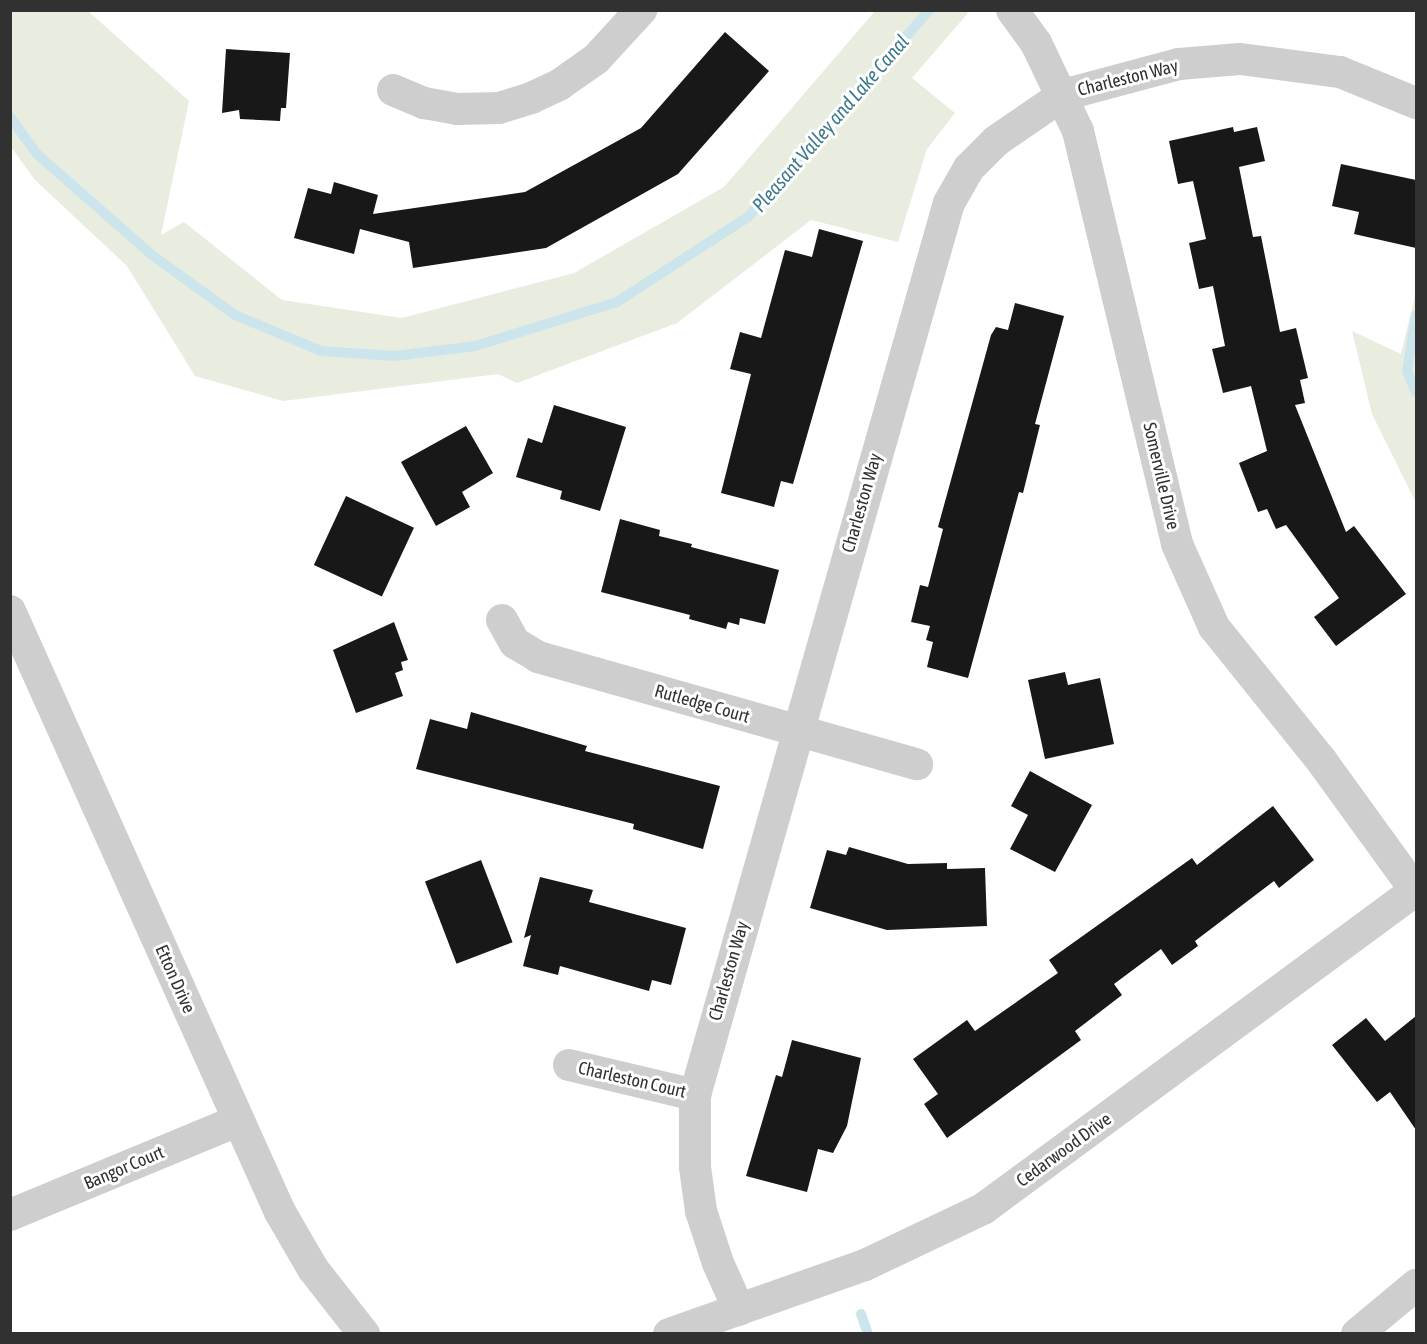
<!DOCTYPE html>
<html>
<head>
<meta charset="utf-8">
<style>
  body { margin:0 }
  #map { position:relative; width:1427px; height:1344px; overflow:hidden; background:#fff; font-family:"Asap Condensed",sans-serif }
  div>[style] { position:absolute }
  .green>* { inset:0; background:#e9eddf }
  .stream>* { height:10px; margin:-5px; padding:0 5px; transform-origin:5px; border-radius:5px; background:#cce5ec }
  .building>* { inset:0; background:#181818; transform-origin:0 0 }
  .street>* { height:32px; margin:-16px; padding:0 16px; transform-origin:16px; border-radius:16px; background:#cecece }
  span { translate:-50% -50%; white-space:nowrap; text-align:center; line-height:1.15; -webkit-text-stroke:6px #fff; paint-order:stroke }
  .street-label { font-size:18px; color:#313131 }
  .water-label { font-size:20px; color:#3d7a8c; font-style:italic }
  .frame { position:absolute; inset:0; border:12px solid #313131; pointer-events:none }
</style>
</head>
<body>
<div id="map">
  <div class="green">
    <i style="clip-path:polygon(965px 11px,968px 13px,912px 78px,955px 113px,927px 149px,898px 242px,811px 220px,677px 323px,517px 383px,498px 374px,283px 401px,195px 376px,127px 266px,35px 180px,11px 147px,11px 11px,88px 11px,189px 101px,161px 235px,184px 222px,282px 300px,402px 318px,574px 273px,724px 187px,875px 11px)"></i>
    <i style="clip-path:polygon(1416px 292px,1416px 503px,1372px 414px,1352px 331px,1401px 354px)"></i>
  </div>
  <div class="stream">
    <i style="left:10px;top:117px;width:46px;rotate:53.9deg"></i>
    <i style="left:37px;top:154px;width:153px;rotate:41.3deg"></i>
    <i style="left:152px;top:255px;width:102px;rotate:35.9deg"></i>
    <i style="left:235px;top:315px;width:93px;rotate:22.7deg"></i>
    <i style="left:321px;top:351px;width:73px;rotate:3.9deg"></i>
    <i style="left:394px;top:356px;width:82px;rotate:-7deg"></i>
    <i style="left:475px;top:346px;width:149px;rotate:-17.2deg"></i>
    <i style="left:617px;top:302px;width:156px;rotate:-33deg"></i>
    <i style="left:748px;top:217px;width:275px;rotate:-48.8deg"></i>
    <i style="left:1416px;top:315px;width:57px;rotate:99.1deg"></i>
    <i style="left:1407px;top:371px;width:23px;rotate:67deg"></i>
    <i style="left:861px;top:1314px;width:21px;rotate:71deg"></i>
  </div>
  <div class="building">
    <i style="clip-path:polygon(725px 32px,769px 71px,678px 174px,546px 248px,413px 268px,409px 242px,360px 229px,354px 254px,294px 238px,308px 188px,331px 194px,334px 182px,378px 195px,373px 214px,525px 192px,641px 128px)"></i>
    <i style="clip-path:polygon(226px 49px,290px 53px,286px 108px,281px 108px,280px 121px,240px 119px,239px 110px,222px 113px)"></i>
    <i style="clip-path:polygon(1233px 127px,1234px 132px,1257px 127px,1265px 161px,1239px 167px,1253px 237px,1261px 236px,1280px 332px,1296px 328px,1308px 378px,1300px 380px,1305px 403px,1295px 405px,1346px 532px,1354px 526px,1406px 594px,1336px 646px,1314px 617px,1339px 598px,1286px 525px,1276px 529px,1267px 509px,1258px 512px,1239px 463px,1267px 451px,1251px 386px,1223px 393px,1212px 349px,1225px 346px,1213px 286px,1199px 289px,1189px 243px,1206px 239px,1193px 181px,1178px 184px,1169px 141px)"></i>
    <i style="clip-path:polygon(1341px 164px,1416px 180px,1416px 248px,1354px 234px,1359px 212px,1332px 206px)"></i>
    <i style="clip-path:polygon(819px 229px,863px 241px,793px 484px,781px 481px,774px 507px,721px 493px,751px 374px,730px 369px,740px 332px,761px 338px,785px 250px,812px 257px)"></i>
    <i style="clip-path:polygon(1015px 303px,1064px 316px,1035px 424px,1040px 425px,1023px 493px,1019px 492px,968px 678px,927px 667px,933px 642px,926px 640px,930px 626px,911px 622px,920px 585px,928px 587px,943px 529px,938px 527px,991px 335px,996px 327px,1008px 330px)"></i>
    <i style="clip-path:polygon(554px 405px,626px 427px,600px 511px,560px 499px,562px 491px,516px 477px,528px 438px,542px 443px)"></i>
    <i style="clip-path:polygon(466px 426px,493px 473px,462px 492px,470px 507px,436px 526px,401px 462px)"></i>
    <i style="left:346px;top:496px;width:75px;height:76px;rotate:25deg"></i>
    <i style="clip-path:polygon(620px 519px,660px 530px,659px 536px,692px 544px,691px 547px,779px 570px,765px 624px,740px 618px,739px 625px,728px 622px,726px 629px,689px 619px,690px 615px,601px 592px)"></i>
    <i style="clip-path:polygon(394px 622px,408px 660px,401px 662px,403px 670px,395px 673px,403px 696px,356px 713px,333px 650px)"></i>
    <i style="clip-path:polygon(1065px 672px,1068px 685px,1100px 678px,1114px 744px,1045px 759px,1028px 680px)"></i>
    <i style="clip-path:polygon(471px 712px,587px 746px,585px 751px,720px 786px,703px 849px,633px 829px,634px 824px,416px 769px,430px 719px,467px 729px)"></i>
    <i style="clip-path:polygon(1030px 771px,1092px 805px,1055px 872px,1010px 849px,1028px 815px,1011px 806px)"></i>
    <i style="clip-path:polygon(1273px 806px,1314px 860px,1279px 888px,1274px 881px,1195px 941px,1198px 946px,1172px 965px,1161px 949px,1114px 984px,1122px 995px,1075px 1031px,1081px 1040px,947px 1138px,924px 1104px,938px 1094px,913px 1059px,967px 1020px,975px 1031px,1058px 973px,1049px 960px,1192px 858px,1197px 865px)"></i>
    <i style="clip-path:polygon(849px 847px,908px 864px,947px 863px,947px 869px,985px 868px,987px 926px,887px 930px,810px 908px,827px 850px,846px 855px)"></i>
    <i style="left:481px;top:860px;width:88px;height:60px;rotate:69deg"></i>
    <i style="clip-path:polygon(540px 877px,593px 890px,589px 902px,686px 928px,671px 985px,652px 980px,649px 991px,560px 966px,558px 975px,523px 966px,531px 935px,524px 938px)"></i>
    <i style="clip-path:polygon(1416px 1016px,1416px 1130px,1390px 1092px,1377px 1102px,1332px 1045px,1366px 1018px,1385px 1041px)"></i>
    <i style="clip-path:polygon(792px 1040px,861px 1058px,847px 1126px,833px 1153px,818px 1149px,807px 1192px,746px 1176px,776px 1075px,782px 1077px)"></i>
  </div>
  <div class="street">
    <i style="left:1012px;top:10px;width:41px;rotate:54deg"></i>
    <i style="left:1036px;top:43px;width:98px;rotate:64.5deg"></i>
    <i style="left:1078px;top:131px;width:425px;rotate:76.5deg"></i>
    <i style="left:1177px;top:544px;width:91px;rotate:66deg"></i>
    <i style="left:1214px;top:627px;width:171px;rotate:51.2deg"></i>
    <i style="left:1321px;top:760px;width:162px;rotate:54.1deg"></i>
    <i style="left:393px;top:90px;width:34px;rotate:23deg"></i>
    <i style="left:424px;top:103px;width:34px;rotate:10deg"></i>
    <i style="left:457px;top:109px;width:42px;rotate:-1.4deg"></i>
    <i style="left:499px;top:108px;width:34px;rotate:-17deg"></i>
    <i style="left:531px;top:98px;width:31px;rotate:-25deg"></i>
    <i style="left:559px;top:85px;width:45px;rotate:-35.1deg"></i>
    <i style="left:596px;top:59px;width:67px;rotate:-47.4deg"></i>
    <i style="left:10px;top:611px;width:659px;rotate:65.81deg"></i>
    <i style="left:280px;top:1212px;width:66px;rotate:59.9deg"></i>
    <i style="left:313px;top:1269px;width:83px;rotate:51.9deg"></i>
    <i style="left:502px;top:620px;width:26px;rotate:61deg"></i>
    <i style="left:515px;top:643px;width:27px;rotate:31deg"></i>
    <i style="left:538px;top:657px;width:394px;rotate:15.8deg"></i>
    <i style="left:569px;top:1065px;width:130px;rotate:13.4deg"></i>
    <i style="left:10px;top:1215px;width:246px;rotate:-22.5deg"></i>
    <i style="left:739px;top:1310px;width:51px;rotate:-114.1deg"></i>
    <i style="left:718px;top:1263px;width:55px;rotate:-108.1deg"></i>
    <i style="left:701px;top:1211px;width:44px;rotate:-97.8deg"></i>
    <i style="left:695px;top:1167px;width:72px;rotate:-90deg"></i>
    <i style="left:695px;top:1095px;width:927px;rotate:-74.11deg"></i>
    <i style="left:949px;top:203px;width:40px;rotate:-60.3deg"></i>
    <i style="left:969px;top:168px;width:38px;rotate:-45deg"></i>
    <i style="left:996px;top:141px;width:81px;rotate:-34.5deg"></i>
    <i style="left:1063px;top:95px;width:120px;rotate:-15deg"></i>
    <i style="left:1179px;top:64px;width:61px;rotate:-4.7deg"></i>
    <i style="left:1240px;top:59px;width:101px;rotate:7.4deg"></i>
    <i style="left:1340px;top:72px;width:82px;rotate:22.2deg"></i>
    <i style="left:669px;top:1334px;width:208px;rotate:-19.4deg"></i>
    <i style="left:865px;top:1265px;width:131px;rotate:-25.4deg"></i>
    <i style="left:983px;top:1209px;width:538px;rotate:-36.38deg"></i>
    <i style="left:1357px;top:1334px;width:77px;rotate:-39.7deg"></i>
  </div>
  <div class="street-label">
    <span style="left:1128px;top:78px;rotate:-14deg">Charleston Way</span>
    <span style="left:1161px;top:476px;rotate:77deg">Somerville Drive</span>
    <span style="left:862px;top:503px;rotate:-74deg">Charleston Way</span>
    <span style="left:702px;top:704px;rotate:16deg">Rutledge Court</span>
    <span style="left:729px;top:971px;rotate:-74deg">Charleston Way</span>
    <span style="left:175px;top:979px;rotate:66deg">Etton Drive</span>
    <span style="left:632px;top:1080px;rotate:13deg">Charleston Court</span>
    <span style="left:1064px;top:1150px;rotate:-36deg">Cedarwood Drive</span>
    <span style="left:124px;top:1168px;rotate:-23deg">Bangor Court</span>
  </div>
  <div class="water-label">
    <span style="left:830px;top:123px;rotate:-49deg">Pleasant Valley and Lake Canal</span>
  </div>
  <div class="frame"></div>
</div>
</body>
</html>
